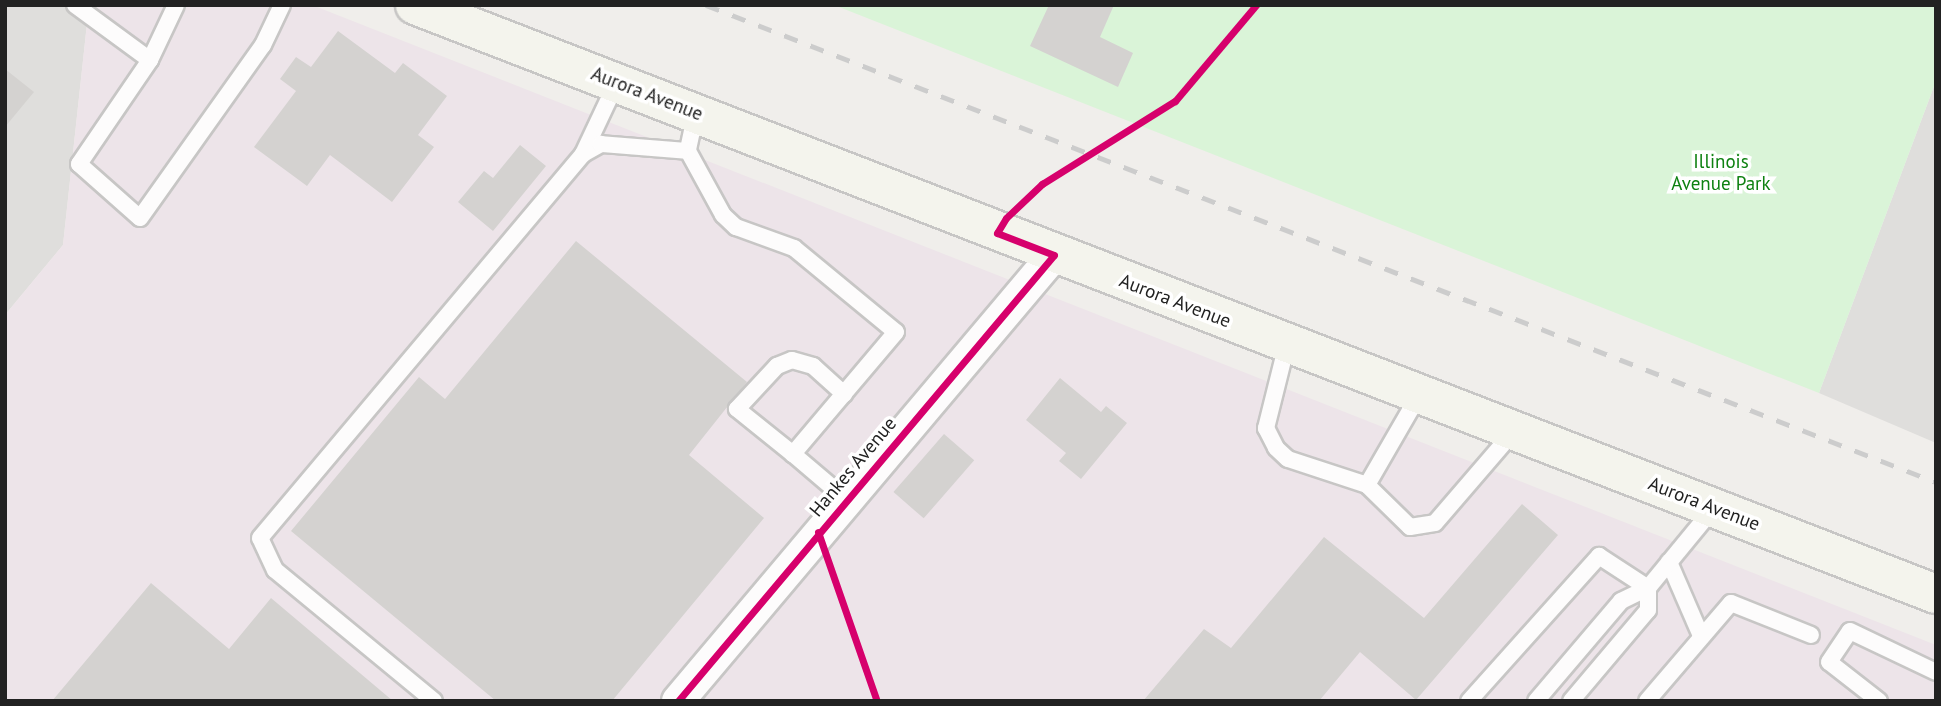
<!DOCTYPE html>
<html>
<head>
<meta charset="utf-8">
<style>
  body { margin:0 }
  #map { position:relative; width:1941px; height:706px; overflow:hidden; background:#f0eeeb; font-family:"PT Sans",sans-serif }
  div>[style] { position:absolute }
  .residential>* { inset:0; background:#dfdedc }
  .industrial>* { inset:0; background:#ede4e9 }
  .park>* { inset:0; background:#daf4d8 }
  .building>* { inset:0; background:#d4d2d0; transform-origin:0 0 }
  .roads { filter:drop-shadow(2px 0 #c7c6c5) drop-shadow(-2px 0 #c7c6c5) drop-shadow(0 2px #c7c6c5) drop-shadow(0 -2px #c7c6c5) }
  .lane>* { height:16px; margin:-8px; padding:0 8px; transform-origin:8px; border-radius:8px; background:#fdfcfc }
  .street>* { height:32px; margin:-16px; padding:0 16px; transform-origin:16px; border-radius:16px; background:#fdfcfc }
  .secondary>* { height:38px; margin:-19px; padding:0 19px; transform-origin:19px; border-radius:19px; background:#f4f4ed }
  .rail>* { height:5px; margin-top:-2.5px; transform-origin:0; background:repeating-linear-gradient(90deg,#ccc 0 14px,transparent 0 28px) }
  .cycleway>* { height:7px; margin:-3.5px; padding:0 3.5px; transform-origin:3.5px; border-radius:3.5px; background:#d6006c }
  span { translate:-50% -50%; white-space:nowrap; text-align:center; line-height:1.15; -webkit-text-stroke:7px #fff; paint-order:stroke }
  .street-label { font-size:19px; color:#222 }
  .park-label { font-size:19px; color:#0e8111 }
  .frame { position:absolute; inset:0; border:7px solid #222; pointer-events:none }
</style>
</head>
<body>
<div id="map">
  <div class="residential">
    <i style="clip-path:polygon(5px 5px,89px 5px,63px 245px,5px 315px)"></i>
    <i style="clip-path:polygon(1936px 81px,1936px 443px,1819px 393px)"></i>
  </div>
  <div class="industrial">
    <i style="clip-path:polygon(89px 5px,312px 5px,1936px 645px,1936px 701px,5px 701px,5px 315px,63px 245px)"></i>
  </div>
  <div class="park">
    <i style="clip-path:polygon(834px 5px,1936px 5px,1936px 81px,1819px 393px)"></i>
  </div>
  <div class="building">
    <i style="clip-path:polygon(1049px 5px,1114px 5px,1100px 37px,1133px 53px,1118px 87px,1030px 46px)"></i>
    <i style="clip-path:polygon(338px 31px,395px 73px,403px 63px,447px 96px,418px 135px,434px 147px,392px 202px,330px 155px,307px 186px,254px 147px,296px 91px,280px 79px,296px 57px,311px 67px)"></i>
    <i style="clip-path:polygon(5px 69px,34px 92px,5px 127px)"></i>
    <i style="clip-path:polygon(520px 145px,546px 166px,493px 231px,458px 202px,484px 171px,493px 178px)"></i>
    <i style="clip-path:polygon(576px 241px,747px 382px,689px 455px,764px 518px,612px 701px,496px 701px,291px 531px,419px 377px,445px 399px)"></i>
    <i style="clip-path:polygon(1060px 378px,1101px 412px,1106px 406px,1127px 423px,1081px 479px,1059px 461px,1066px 453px,1026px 420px)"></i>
    <i style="left:944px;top:434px;width:40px;height:77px;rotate:41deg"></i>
    <i style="clip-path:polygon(1522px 504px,1558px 535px,1416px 700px,1360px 652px,1319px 701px,1143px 701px,1204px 629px,1231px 648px,1324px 537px,1424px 618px)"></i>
    <i style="clip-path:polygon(151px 583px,229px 649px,271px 598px,393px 701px,52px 701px)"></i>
  </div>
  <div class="roads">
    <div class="lane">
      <i style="left:75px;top:5px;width:93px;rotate:36.3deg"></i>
      <i style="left:176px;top:5px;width:61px;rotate:115.3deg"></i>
      <i style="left:150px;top:60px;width:126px;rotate:124.3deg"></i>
      <i style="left:79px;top:164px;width:81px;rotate:41.5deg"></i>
      <i style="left:140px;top:218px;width:212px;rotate:-54.6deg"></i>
      <i style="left:263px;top:45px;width:44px;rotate:-64.6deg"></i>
      <i style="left:696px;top:112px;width:40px;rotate:102deg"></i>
      <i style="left:688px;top:151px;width:73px;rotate:61.3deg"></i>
      <i style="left:723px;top:215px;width:18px;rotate:43deg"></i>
      <i style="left:736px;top:227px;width:62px;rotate:19.9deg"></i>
      <i style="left:794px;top:248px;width:132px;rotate:39.5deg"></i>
      <i style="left:896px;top:332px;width:160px;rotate:130.2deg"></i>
      <i style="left:793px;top:454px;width:70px;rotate:40.3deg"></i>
      <i style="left:583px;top:154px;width:77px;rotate:-64.8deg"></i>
      <i style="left:1287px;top:344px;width:87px;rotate:104deg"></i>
      <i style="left:1266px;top:428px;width:22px;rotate:63deg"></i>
      <i style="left:1276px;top:448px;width:16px;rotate:43deg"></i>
      <i style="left:1288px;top:459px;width:83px;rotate:18.2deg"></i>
      <i style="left:1367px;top:485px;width:60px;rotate:44.3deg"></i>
      <i style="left:1410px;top:527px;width:25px;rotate:-9deg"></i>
      <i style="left:1435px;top:523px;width:121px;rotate:-49.3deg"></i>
      <i style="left:793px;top:454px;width:72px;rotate:-141.2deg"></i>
      <i style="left:737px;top:409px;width:59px;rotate:-47.1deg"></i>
      <i style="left:777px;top:366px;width:16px;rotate:-22deg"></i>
      <i style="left:792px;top:360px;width:22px;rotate:16deg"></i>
      <i style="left:813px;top:366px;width:42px;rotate:42.1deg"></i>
      <i style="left:1367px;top:485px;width:104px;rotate:-60deg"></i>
      <i style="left:1669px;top:562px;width:81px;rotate:66.6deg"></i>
      <i style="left:434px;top:701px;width:206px;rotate:-140.5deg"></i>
      <i style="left:275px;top:570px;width:35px;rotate:-115deg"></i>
      <i style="left:260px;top:538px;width:502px;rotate:-49.93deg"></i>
      <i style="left:583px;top:154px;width:21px;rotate:-29deg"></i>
      <i style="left:601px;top:144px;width:87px;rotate:4.6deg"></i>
      <i style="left:1469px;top:701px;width:195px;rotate:-48.1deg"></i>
      <i style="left:1599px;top:556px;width:59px;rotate:33.1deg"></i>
      <i style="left:1536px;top:701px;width:131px;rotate:-49.6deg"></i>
      <i style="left:1621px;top:601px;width:30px;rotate:-26deg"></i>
      <i style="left:1648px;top:588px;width:102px;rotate:-50.6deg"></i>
      <i style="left:1571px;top:701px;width:119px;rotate:-49.8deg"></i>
      <i style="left:1648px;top:610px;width:22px;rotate:-90deg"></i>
      <i style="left:1647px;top:701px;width:129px;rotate:-49.4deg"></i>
      <i style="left:1731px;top:603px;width:86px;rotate:21.8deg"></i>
      <i style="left:1879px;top:701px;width:63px;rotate:-142deg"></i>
      <i style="left:1829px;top:662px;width:37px;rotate:-56deg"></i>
      <i style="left:1850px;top:631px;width:95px;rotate:25.5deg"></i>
    </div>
    <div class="street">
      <i style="left:678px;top:701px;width:583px;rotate:-49.87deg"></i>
    </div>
    <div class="secondary">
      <i style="left:415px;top:5px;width:1631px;rotate:21.17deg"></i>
    </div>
  </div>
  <div class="rail">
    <i style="left:706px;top:5px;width:1319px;rotate:21.2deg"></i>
  </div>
  <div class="cycleway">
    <i style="left:818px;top:532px;width:179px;rotate:70.8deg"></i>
    <i style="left:678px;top:701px;width:583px;rotate:-49.87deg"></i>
    <i style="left:1054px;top:255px;width:61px;rotate:-158.9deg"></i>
    <i style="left:997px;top:233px;width:17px;rotate:-59deg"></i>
    <i style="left:1006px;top:218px;width:50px;rotate:-43.4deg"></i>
    <i style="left:1042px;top:184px;width:157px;rotate:-32deg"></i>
    <i style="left:1175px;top:101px;width:126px;rotate:-49.8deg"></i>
  </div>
  <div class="street-label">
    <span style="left:647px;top:94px;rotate:21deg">Aurora Avenue</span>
    <span style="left:1175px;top:301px;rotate:21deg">Aurora Avenue</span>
    <span style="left:853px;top:467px;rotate:-50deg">Hankes Avenue</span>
    <span style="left:1704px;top:504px;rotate:21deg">Aurora Avenue</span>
  </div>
  <div class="park-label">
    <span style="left:1721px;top:173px">Illinois<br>Avenue Park</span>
  </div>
  <div class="frame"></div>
</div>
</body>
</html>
